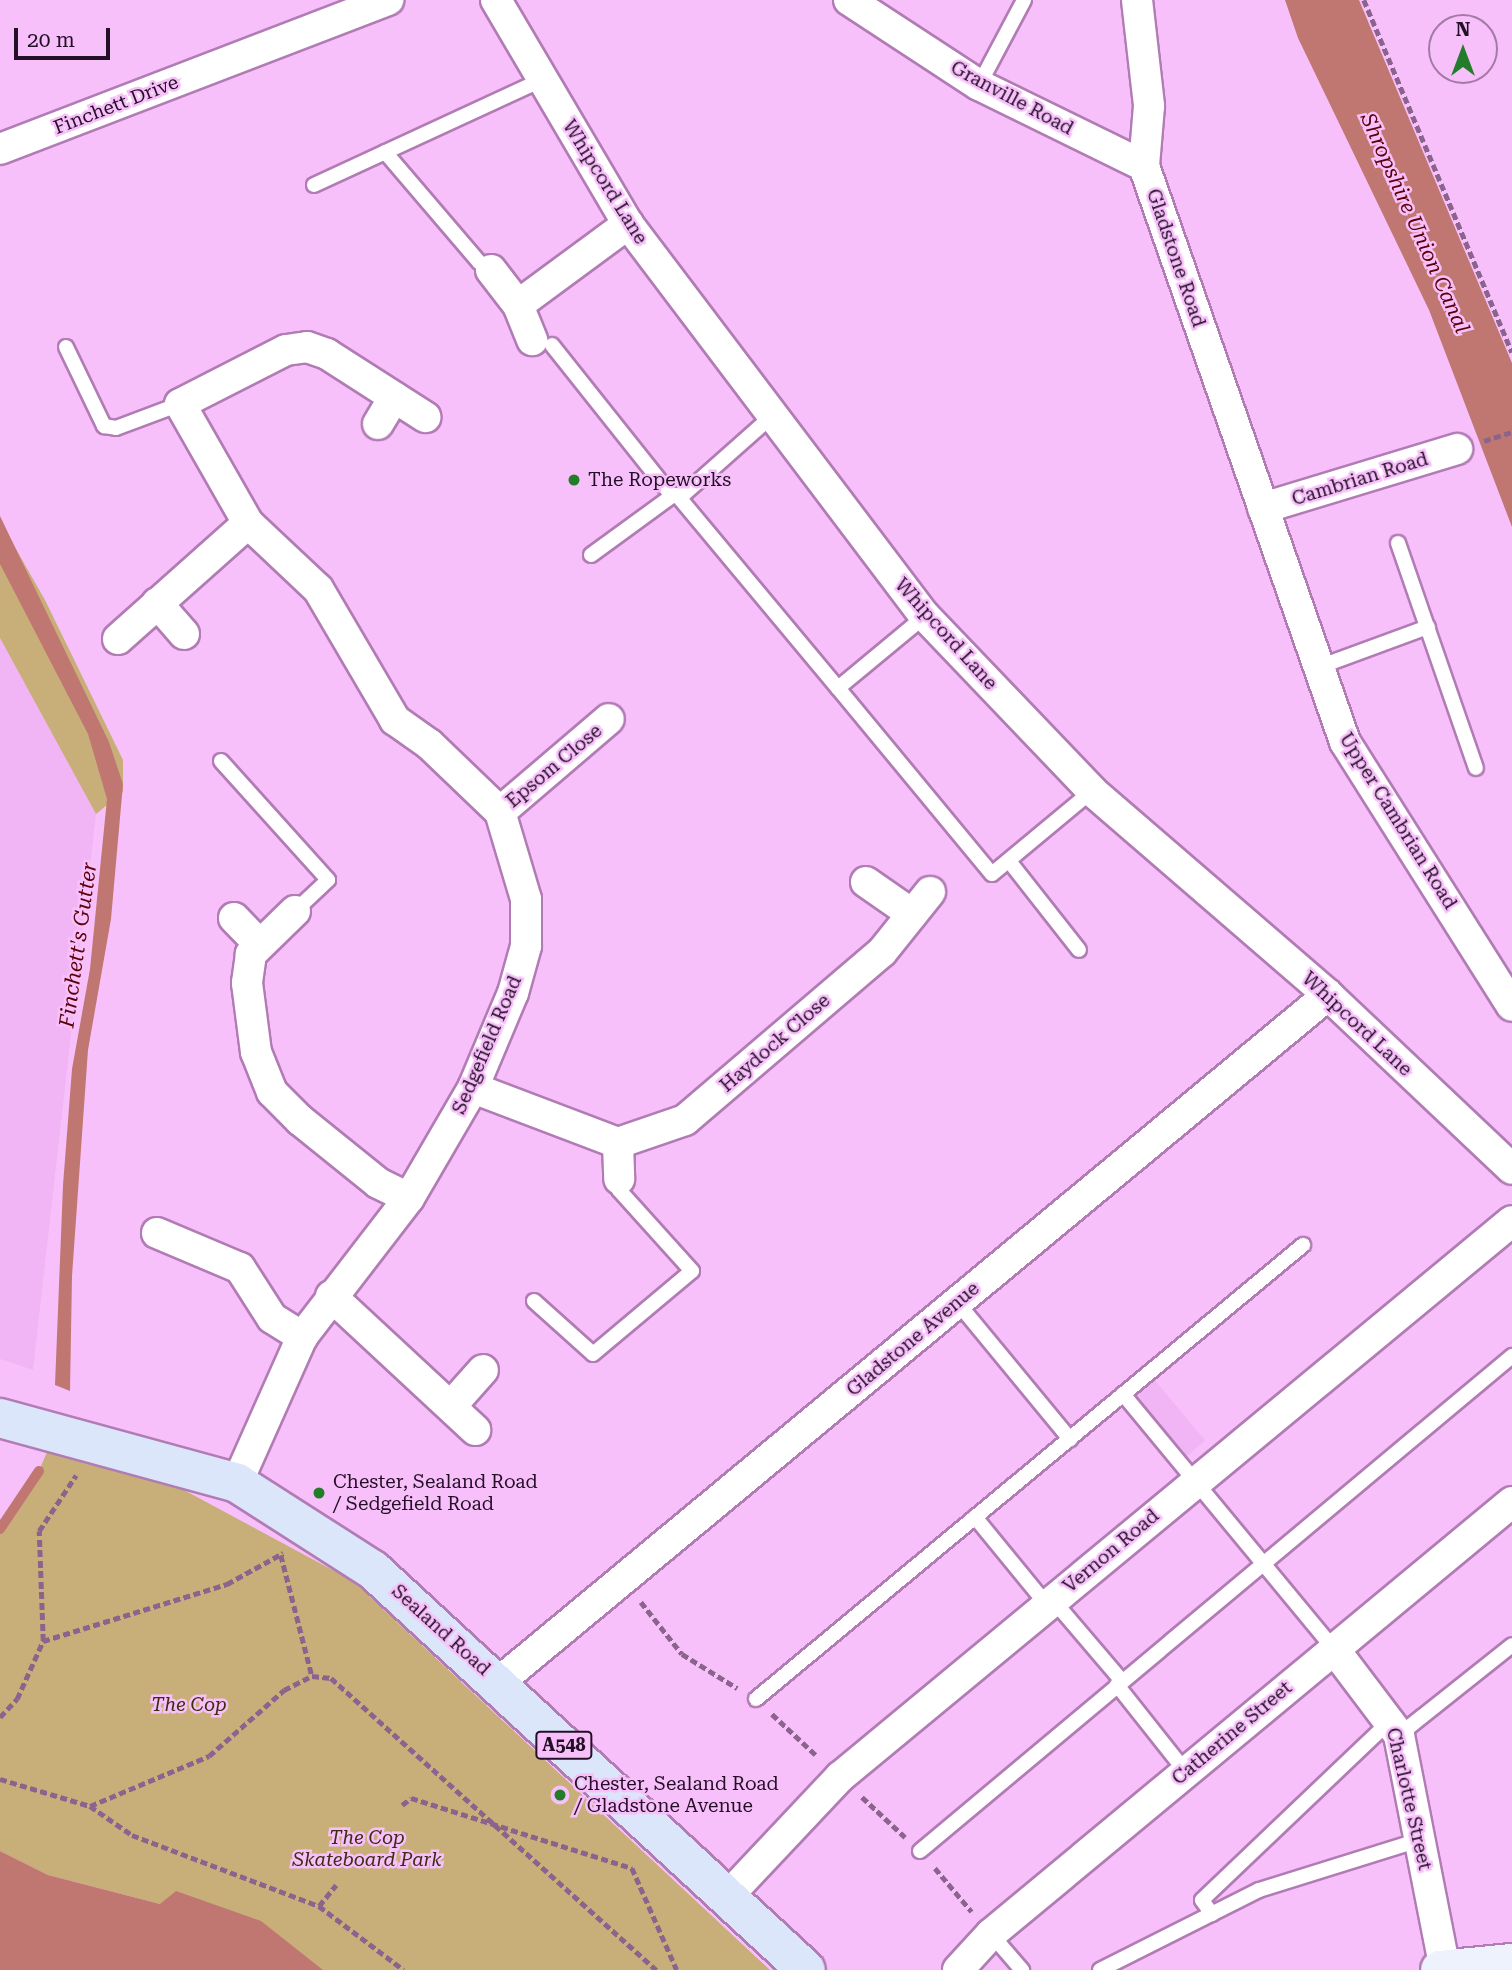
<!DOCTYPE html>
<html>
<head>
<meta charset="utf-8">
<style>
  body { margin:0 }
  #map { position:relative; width:1512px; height:1970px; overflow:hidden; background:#f8c0fb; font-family:"Roboto Serif",serif }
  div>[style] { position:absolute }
  .built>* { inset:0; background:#f1b4f5; transform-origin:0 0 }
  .green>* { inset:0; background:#c8ae79 }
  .water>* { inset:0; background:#c07772 }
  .stream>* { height:10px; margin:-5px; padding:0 5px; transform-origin:5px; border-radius:5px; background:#c07772 }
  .path>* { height:4.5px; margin-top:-2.25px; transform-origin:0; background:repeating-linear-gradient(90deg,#8a648c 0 7px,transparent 0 10.5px) }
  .roads { filter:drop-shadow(2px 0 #b17cb4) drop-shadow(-2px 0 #b17cb4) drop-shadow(0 2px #b17cb4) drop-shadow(0 -2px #b17cb4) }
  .lane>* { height:14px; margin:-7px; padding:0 7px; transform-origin:7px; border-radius:7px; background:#fff }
  .street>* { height:30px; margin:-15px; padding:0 15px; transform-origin:15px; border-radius:15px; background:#fff }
  .secondary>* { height:38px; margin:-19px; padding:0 19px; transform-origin:19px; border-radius:19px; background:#edf2fd }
  .primary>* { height:38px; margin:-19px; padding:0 19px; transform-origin:19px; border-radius:19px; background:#dbe6fb }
  .dots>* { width:19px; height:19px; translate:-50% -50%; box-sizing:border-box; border:4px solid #f8c0fb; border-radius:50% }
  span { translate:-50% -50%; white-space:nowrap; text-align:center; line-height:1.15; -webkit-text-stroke:5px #f8c0fb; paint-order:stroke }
  .shield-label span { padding:2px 5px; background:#f8c0fb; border:2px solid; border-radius:5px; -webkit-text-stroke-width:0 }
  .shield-label { font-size:18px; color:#241026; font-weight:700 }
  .street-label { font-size:19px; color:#241026 }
  .poi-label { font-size:19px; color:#241026 }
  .left { translate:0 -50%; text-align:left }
  .park-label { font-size:19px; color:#3b2d10; font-style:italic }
  .water-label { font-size:21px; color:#5b0009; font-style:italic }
  .north { position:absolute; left:1428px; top:14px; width:70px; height:70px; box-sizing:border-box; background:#f8c0fb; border:2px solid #a37aa6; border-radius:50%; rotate:0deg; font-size:19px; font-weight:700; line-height:28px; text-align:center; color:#241026 }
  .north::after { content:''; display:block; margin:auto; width:24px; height:32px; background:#227c2a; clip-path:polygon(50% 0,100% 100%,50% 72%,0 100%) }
  .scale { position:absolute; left:14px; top:28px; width:96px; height:32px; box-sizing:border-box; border:4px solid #241026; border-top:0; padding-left:9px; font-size:21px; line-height:24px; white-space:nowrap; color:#241026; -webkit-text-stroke:5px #f8c0fb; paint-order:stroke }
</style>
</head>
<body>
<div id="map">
  <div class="built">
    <i style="clip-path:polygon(0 638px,96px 814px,33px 1370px,0 1359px)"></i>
    <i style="left:1152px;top:1377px;width:83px;height:26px;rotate:50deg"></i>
  </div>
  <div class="green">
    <i style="clip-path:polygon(0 521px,45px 600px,123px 760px,123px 792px,96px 814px,0 638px)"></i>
    <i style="clip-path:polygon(49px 1447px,158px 1476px,353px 1581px,770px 1970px,323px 1970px,293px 1950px,160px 1904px,48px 1875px,0 1851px,0 1529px,39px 1471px)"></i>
  </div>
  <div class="water">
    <i style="clip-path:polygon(1285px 0,1359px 0,1512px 363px,1512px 527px,1429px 310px,1298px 38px)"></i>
    <i style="clip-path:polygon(0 516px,109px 742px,123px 784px,111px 919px,88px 1050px,72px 1276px,70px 1391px,55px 1385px,63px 1185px,72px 1069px,90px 969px,107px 799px,88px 734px,0 564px)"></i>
    <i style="clip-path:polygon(0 1851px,48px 1875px,160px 1904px,176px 1891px,261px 1921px,323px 1970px,0 1970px)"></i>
  </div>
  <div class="stream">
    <i style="left:0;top:1529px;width:70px;rotate:-56.1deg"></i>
  </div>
  <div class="path">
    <i style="left:1364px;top:0;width:382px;rotate:67.2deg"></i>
    <i style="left:1484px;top:441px;width:29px;rotate:-18deg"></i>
    <i style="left:281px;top:1555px;width:125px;rotate:75.6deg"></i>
    <i style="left:641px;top:1602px;width:66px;rotate:51.7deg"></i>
    <i style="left:682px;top:1654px;width:65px;rotate:31.7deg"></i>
    <i style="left:43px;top:1641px;width:110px;rotate:-92.1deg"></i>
    <i style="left:39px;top:1531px;width:67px;rotate:-56.5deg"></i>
    <i style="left:772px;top:1714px;width:62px;rotate:43deg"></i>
    <i style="left:0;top:1717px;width:25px;rotate:-47deg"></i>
    <i style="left:17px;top:1699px;width:64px;rotate:-65.9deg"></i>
    <i style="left:43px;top:1641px;width:193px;rotate:-17.2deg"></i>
    <i style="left:227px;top:1584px;width:64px;rotate:-29deg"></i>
    <i style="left:0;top:1779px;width:94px;rotate:16.7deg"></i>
    <i style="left:90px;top:1806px;width:51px;rotate:34.6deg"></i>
    <i style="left:132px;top:1835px;width:200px;rotate:20.8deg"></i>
    <i style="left:319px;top:1906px;width:106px;rotate:37deg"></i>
    <i style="left:862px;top:1797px;width:59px;rotate:42.9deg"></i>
    <i style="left:402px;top:1805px;width:11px;rotate:-38deg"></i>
    <i style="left:411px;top:1798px;width:232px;rotate:17.6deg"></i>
    <i style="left:632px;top:1868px;width:111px;rotate:66.2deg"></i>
    <i style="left:90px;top:1806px;width:129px;rotate:-22.8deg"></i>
    <i style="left:209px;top:1756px;width:100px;rotate:-41.3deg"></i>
    <i style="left:284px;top:1690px;width:31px;rotate:-27deg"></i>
    <i style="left:312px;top:1676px;width:19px;rotate:6deg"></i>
    <i style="left:331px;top:1678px;width:438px;rotate:41.9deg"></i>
    <i style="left:935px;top:1868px;width:57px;rotate:49.9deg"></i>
    <i style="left:319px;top:1906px;width:27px;rotate:-51deg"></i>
  </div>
  <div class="roads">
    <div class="lane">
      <i style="left:979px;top:85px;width:96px;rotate:-62.1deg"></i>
      <i style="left:385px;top:152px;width:145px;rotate:49.5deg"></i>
      <i style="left:479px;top:262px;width:14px;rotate:34deg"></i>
      <i style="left:314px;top:185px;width:252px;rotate:-24.8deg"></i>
      <i style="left:552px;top:345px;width:193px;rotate:51.5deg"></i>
      <i style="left:66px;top:347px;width:88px;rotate:64.3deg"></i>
      <i style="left:104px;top:426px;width:12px;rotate:9deg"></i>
      <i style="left:116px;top:428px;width:68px;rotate:-20.6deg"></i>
      <i style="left:677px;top:495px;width:251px;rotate:50.2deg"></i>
      <i style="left:1398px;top:543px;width:238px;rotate:70.9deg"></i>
      <i style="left:591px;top:555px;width:100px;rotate:-36.1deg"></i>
      <i style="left:672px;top:496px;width:12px;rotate:-9deg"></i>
      <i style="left:684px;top:494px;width:118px;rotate:-41.6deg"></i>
      <i style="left:925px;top:616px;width:113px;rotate:140.4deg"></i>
      <i style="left:838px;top:688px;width:241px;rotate:50.4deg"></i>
      <i style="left:992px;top:874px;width:130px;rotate:-39.7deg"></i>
      <i style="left:1319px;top:667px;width:116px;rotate:-20.2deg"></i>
      <i style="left:221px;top:761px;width:160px;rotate:48deg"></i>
      <i style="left:328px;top:880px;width:45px;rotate:136.8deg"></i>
      <i style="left:1009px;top:861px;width:113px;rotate:51.8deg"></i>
      <i style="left:534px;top:1301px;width:79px;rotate:41.9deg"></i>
      <i style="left:593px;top:1354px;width:129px;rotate:-40deg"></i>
      <i style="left:692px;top:1271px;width:109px;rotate:-132deg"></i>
      <i style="left:619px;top:1190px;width:11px;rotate:-90deg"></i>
      <i style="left:957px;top:1302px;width:178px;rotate:50.5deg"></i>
      <i style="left:1123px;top:1394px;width:331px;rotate:50.4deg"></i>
      <i style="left:975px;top:1517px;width:114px;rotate:50.7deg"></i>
      <i style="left:1053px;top:1600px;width:106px;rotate:49.6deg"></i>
      <i style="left:1117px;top:1685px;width:111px;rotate:51.6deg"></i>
      <i style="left:756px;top:1699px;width:711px;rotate:-39.69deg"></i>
      <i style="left:1399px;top:1735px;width:144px;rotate:-38.5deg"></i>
      <i style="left:920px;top:1851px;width:772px;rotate:-39.9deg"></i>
      <i style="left:1212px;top:1914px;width:17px;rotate:-126deg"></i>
      <i style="left:1202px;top:1900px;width:261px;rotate:-43.6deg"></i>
      <i style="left:991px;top:1934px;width:48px;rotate:49.3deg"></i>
      <i style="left:1100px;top:1970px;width:178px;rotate:-26.7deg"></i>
      <i style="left:1259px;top:1890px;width:169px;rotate:-17.3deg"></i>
    </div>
    <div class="street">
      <i style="left:496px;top:0;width:260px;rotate:59.5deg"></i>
      <i style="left:628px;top:224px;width:492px;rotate:52.9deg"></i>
      <i style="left:925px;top:616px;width:242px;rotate:46.3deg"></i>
      <i style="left:1092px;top:791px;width:312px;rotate:40.8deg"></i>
      <i style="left:1328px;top:995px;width:253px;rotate:43.4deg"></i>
      <i style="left:849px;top:0;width:155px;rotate:33.2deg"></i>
      <i style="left:979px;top:85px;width:184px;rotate:26.1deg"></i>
      <i style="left:1137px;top:0;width:107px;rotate:83.5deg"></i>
      <i style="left:1149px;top:106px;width:60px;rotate:94.8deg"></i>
      <i style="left:1144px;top:166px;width:610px;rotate:70.76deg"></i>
      <i style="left:1345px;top:742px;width:312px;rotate:57.7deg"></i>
      <i style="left:0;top:149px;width:416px;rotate:-21deg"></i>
      <i style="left:491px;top:270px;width:44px;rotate:52.4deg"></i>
      <i style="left:518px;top:305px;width:137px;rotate:-36.4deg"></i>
      <i style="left:518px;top:305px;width:38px;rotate:68deg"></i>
      <i style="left:378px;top:424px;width:31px;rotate:-59deg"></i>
      <i style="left:1263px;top:508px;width:203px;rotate:-16.9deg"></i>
      <i style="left:157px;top:603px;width:41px;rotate:48.9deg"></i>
      <i style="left:118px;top:639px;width:174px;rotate:-41.7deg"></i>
      <i style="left:500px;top:812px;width:143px;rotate:-40.5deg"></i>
      <i style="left:866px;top:882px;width:56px;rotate:34.8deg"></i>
      <i style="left:295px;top:911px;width:62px;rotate:135.7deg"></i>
      <i style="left:251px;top:954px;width:29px;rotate:98deg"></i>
      <i style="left:247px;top:983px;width:70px;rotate:82.6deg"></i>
      <i style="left:256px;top:1052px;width:43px;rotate:68.2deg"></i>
      <i style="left:272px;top:1092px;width:40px;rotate:45deg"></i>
      <i style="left:300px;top:1120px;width:100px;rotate:38.9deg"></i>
      <i style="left:378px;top:1183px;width:34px;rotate:26deg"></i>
      <i style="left:234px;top:918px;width:36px;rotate:46deg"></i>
      <i style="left:473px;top:1088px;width:155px;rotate:20.8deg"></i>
      <i style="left:618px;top:1143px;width:71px;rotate:-18.9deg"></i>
      <i style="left:685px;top:1120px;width:259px;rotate:-40.5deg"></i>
      <i style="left:882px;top:952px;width:77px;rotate:-51.3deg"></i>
      <i style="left:618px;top:1143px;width:36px;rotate:88deg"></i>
      <i style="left:157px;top:1233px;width:90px;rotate:22.9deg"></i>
      <i style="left:240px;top:1268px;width:59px;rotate:57.4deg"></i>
      <i style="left:272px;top:1318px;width:36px;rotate:32deg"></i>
      <i style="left:331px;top:1296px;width:197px;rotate:42.9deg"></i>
      <i style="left:451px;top:1406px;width:48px;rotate:-48.4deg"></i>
      <i style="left:237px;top:1483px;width:160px;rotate:-66deg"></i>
      <i style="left:302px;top:1337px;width:175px;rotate:-52.4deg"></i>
      <i style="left:409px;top:1198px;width:127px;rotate:-59.8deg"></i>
      <i style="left:473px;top:1088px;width:103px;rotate:-67.2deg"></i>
      <i style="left:513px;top:993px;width:49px;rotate:-74.5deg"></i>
      <i style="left:526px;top:946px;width:47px;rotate:-90deg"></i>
      <i style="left:526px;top:899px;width:91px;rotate:-106.6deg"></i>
      <i style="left:500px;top:812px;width:98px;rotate:-136.2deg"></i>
      <i style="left:429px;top:744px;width:42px;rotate:-144.8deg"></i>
      <i style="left:395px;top:720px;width:152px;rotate:-120.4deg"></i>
      <i style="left:318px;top:589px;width:96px;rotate:-136.7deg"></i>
      <i style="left:248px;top:523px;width:137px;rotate:-119.7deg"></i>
      <i style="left:180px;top:404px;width:119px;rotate:-27deg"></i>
      <i style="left:286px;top:350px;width:21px;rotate:-8deg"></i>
      <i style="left:307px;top:347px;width:21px;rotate:19deg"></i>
      <i style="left:327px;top:354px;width:117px;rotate:32.7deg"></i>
      <i style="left:1334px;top:1649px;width:108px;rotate:52.9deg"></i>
      <i style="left:1399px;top:1735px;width:238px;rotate:78.9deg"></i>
      <i style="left:499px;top:1682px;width:1077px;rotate:-39.65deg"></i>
      <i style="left:725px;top:1899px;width:168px;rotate:-46.7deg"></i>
      <i style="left:840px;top:1777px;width:872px;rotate:-39.6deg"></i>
      <i style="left:958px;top:1970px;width:49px;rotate:-47.5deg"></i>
      <i style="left:991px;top:1934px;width:677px;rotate:-39.66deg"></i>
    </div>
    <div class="secondary">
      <i style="left:1440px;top:1970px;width:72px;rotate:-5.6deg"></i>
    </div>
    <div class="primary">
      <i style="left:0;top:1418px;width:246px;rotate:15.3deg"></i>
      <i style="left:237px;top:1483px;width:161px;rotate:32.6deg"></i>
      <i style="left:373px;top:1570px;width:589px;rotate:42.73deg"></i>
    </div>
  </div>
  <div class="dots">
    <i style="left:574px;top:480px;background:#227c2a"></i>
    <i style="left:319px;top:1493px;background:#227c2a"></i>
    <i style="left:560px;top:1795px;background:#227c2a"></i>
  </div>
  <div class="shield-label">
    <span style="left:564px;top:1745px">A548</span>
  </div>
  <div class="street-label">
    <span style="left:1012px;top:98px;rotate:28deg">Granville Road</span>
    <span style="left:116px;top:105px;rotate:-21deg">Finchett Drive</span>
    <span style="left:605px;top:182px;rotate:58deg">Whipcord Lane</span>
    <span style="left:1176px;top:258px;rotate:71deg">Gladstone Road</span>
    <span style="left:1360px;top:479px;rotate:-17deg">Cambrian Road</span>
    <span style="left:946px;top:634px;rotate:48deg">Whipcord Lane</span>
    <span style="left:554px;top:766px;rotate:-40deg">Epsom Close</span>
    <span style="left:1398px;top:821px;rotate:58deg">Upper Cambrian Road</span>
    <span style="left:1357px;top:1024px;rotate:43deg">Whipcord Lane</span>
    <span style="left:775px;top:1043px;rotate:-41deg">Haydock Close</span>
    <span style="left:487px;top:1045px;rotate:-67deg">Sedgefield Road</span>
    <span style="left:913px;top:1339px;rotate:-40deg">Gladstone Avenue</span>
    <span style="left:1111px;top:1551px;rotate:-40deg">Vernon Road</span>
    <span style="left:441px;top:1630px;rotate:42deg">Sealand Road</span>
    <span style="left:1232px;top:1733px;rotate:-40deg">Catherine Street</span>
    <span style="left:1409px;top:1799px;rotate:77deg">Charlotte Street</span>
  </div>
  <div class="poi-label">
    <span class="left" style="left:588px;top:480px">The Ropeworks</span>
    <span class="left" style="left:333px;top:1493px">Chester, Sealand Road<br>/ Sedgefield Road</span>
    <span class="left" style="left:574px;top:1795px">Chester, Sealand Road<br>/ Gladstone Avenue</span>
  </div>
  <div class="park-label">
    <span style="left:189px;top:1705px">The Cop</span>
    <span style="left:367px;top:1849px">The Cop<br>Skateboard Park</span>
  </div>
  <div class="water-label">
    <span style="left:1415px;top:223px;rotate:66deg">Shropshire Union Canal</span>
    <span style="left:78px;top:945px;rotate:-82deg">Finchett's Gutter</span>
  </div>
  <div class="north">N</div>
  <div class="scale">20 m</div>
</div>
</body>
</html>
